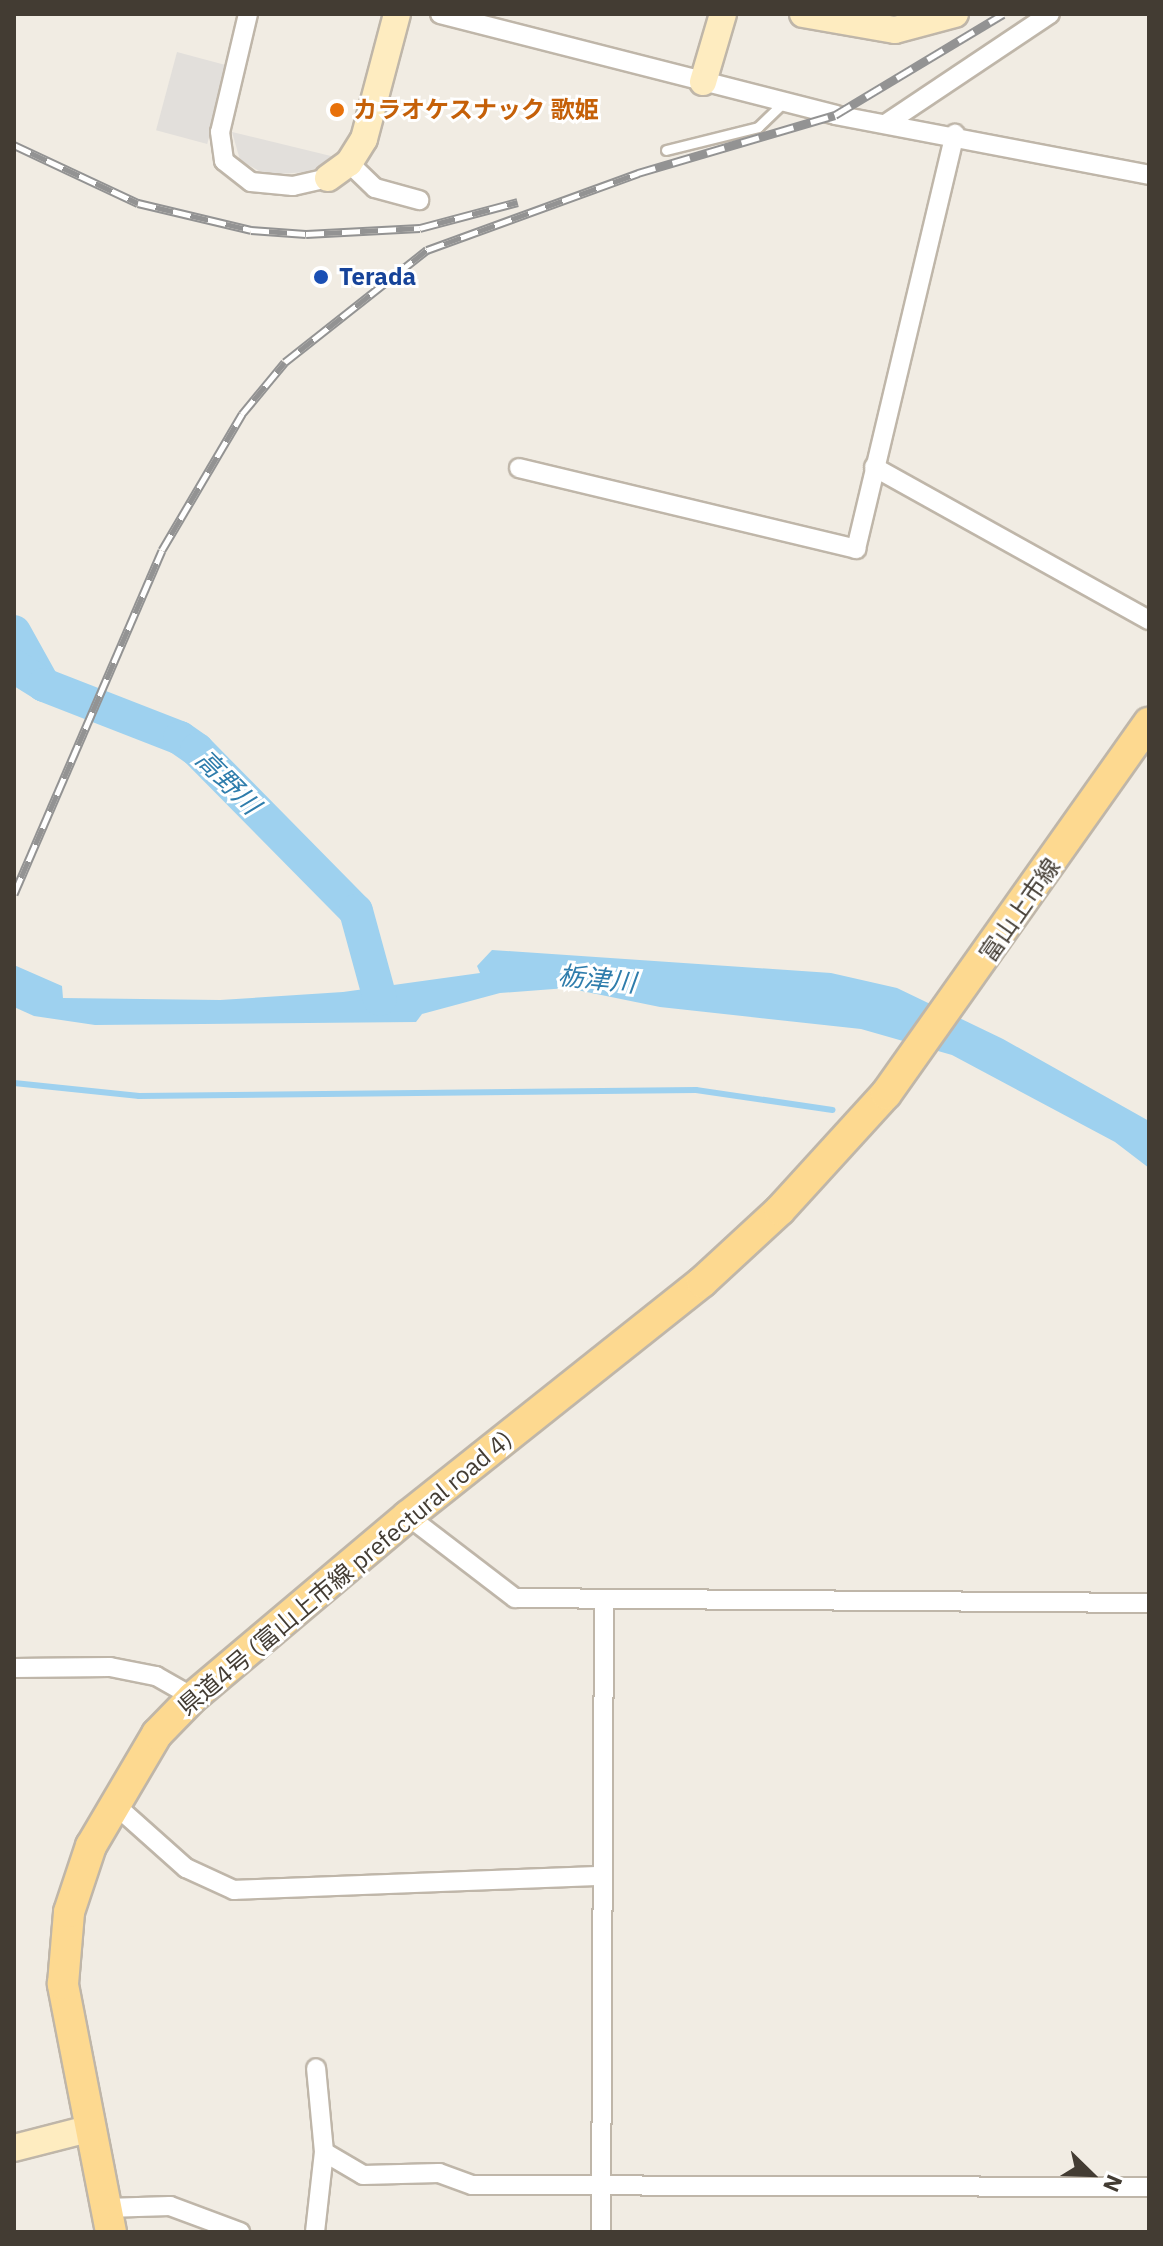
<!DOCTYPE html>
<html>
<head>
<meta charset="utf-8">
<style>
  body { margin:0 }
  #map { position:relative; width:1163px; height:2246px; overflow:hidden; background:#f1ece3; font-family:"IBM Plex Sans","Noto Sans JP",sans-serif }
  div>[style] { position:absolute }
  .parking>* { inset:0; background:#e2dfdb; transform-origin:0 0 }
  .water>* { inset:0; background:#9ed1ef }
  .stream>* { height:6px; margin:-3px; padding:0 3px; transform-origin:3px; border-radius:3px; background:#9ed1ef }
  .river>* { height:34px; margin:-17px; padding:0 17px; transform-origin:17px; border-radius:17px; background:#9ed1ef }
  .roads { filter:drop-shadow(2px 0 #bfb6a9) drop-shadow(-2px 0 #bfb6a9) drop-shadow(0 2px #bfb6a9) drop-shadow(0 -2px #bfb6a9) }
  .lane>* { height:9px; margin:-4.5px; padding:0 4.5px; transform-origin:4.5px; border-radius:4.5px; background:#fff }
  .street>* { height:18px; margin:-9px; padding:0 9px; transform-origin:9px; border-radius:9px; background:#fff }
  .secondary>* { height:26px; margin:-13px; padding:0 13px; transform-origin:13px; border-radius:13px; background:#feecc0 }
  .primary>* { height:30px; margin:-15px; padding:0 15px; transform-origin:15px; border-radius:15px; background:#fdd990 }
  .rail>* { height:9px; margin-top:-4.5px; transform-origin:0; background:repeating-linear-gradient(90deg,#fff 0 18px,#939393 0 36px); box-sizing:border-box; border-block:2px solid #939393 }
  .dots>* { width:22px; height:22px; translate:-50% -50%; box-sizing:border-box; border:4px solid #fff; border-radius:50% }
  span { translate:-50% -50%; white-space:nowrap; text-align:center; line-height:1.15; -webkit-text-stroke:6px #fff; paint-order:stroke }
  .food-label { font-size:24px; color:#c56008; font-weight:700 }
  .left { translate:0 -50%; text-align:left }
  .transit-label { font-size:24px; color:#164399; font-weight:700 }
  .street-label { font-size:24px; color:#433c33 }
  .water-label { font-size:26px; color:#2f7dac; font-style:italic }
  .frame { position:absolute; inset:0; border:16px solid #433c33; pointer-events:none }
  .north { position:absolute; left:1051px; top:2134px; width:80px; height:80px; -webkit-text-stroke:6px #fff; paint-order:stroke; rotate:113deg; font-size:22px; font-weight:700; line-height:32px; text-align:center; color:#433c33 }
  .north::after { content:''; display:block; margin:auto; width:28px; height:36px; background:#433c33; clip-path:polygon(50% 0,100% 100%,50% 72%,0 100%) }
</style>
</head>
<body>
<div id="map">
  <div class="parking">
    <i style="left:177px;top:52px;width:53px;height:81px;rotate:15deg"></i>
    <i style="clip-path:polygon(232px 132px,335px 157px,320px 171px,266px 175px,240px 160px)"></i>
  </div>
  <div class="water">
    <i style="clip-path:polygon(492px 950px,831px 973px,897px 988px,1003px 1039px,1149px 1121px,1149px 1168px,1115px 1142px,952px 1055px,861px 1029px,660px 1007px,567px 988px,500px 993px,422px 1014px,416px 1022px,95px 1025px,34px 1016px,14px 1007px,14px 965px,62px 986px,63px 998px,220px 1000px,343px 992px,480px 973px,477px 966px)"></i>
  </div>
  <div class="stream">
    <i style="left:14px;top:1083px;width:126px;rotate:5.9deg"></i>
    <i style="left:139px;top:1096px;width:557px;rotate:-0.62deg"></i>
    <i style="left:696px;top:1090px;width:138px;rotate:8.3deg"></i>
  </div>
  <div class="river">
    <i style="left:14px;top:632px;width:60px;rotate:60.9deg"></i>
    <i style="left:14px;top:666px;width:36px;rotate:32deg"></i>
    <i style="left:44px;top:685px;width:146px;rotate:21.3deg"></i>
    <i style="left:180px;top:738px;width:21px;rotate:35deg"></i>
    <i style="left:197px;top:750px;width:226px;rotate:45.4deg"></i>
    <i style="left:356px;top:911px;width:91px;rotate:74.7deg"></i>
  </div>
  <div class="roads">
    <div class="lane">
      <i style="left:666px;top:150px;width:95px;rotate:-14deg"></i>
      <i style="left:758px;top:127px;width:36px;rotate:-44deg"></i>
    </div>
    <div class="street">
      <i style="left:248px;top:14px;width:121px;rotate:103.3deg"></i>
      <i style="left:220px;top:132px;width:29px;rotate:82deg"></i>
      <i style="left:224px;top:161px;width:34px;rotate:38deg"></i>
      <i style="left:251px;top:182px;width:42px;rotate:5.4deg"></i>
      <i style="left:293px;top:186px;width:36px;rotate:-13deg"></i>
      <i style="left:440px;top:14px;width:408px;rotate:14.3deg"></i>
      <i style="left:835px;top:115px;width:320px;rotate:10.8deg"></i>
      <i style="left:887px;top:123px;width:196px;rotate:-33.8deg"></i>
      <i style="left:349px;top:163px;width:36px;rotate:44deg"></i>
      <i style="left:375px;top:188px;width:46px;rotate:15.3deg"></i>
      <i style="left:874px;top:467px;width:315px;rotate:29.1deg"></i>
      <i style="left:519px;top:468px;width:347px;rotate:13.5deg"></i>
      <i style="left:856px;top:549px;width:427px;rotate:-76.6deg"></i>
      <i style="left:408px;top:1516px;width:135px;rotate:37.5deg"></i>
      <i style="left:515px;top:1598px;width:634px;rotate:0.45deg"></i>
      <i style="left:14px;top:1668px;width:96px;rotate:-0.6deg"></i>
      <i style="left:110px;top:1667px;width:47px;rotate:11.1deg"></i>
      <i style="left:156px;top:1676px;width:43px;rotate:29.6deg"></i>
      <i style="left:113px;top:1803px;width:98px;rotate:41.7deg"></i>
      <i style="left:186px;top:1868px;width:53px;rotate:24.6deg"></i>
      <i style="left:234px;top:1890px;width:367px;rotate:-2.2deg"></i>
      <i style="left:324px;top:2152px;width:45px;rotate:30.5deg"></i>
      <i style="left:363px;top:2175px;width:76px;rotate:-1.5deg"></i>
      <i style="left:439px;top:2173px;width:35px;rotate:20deg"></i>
      <i style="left:472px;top:2185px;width:677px;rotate:0.17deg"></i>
      <i style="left:106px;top:2208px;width:64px;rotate:-1.8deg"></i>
      <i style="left:170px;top:2206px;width:75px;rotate:20.4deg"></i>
      <i style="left:315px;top:2232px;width:81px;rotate:-83.6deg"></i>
      <i style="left:324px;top:2152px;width:84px;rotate:-95.4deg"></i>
      <i style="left:601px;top:2232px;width:633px;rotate:-89.73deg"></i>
    </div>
    <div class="secondary">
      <i style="left:803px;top:14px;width:93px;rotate:9.9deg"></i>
      <i style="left:895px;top:30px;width:62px;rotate:-14.9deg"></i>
      <i style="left:703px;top:82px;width:71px;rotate:-73.6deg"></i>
      <i style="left:328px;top:178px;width:26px;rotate:-36deg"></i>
      <i style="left:349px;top:163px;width:28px;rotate:-58deg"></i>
      <i style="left:364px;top:139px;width:129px;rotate:-75.2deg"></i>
      <i style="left:14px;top:2148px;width:76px;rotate:-14.4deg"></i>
    </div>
    <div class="primary">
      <i style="left:111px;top:2232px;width:253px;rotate:-101deg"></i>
      <i style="left:63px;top:1984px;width:72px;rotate:-85.2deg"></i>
      <i style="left:69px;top:1912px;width:70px;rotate:-71.6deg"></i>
      <i style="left:91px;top:1846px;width:130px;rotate:-59.5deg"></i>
      <i style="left:157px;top:1734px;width:52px;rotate:-45.8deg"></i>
      <i style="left:193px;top:1697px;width:281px;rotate:-40.1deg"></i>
      <i style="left:408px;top:1516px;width:376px;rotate:-38.5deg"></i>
      <i style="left:702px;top:1282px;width:106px;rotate:-42.7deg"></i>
      <i style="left:780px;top:1210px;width:157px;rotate:-47.6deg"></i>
      <i style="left:886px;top:1094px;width:455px;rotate:-54.7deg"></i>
    </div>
  </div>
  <div class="rail">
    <i style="left:14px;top:145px;width:137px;rotate:25.1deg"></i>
    <i style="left:138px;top:203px;width:116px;rotate:13.4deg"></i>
    <i style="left:251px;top:230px;width:55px;rotate:4.2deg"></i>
    <i style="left:306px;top:234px;width:114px;rotate:-3deg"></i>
    <i style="left:420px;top:228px;width:101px;rotate:-14.9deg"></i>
    <i style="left:14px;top:894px;width:374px;rotate:-66.7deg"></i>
    <i style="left:162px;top:550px;width:158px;rotate:-59.5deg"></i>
    <i style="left:242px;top:414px;width:67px;rotate:-50.4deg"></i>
    <i style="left:285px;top:362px;width:181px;rotate:-38.3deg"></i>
    <i style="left:427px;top:250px;width:225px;rotate:-20deg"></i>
    <i style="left:638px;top:173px;width:205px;rotate:-16.4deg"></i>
    <i style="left:835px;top:115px;width:196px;rotate:-31deg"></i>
  </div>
  <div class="dots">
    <i style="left:337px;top:110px;background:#e8710a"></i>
    <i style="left:321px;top:277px;background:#1a4fb4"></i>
  </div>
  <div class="food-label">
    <span class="left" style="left:353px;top:110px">カラオケスナック 歌姫</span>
  </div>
  <div class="transit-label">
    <span class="left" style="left:339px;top:277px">Terada</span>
  </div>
  <div class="street-label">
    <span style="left:1020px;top:910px;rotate:-55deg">富山上市線</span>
    <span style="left:345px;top:1573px;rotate:-40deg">県道4号 (富山上市線 prefectural road 4)</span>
  </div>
  <div class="water-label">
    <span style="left:228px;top:782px;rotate:45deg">高野川</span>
    <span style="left:597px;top:979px;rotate:6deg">栃津川</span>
  </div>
  <div class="frame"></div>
  <div class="north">N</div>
</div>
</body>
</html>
